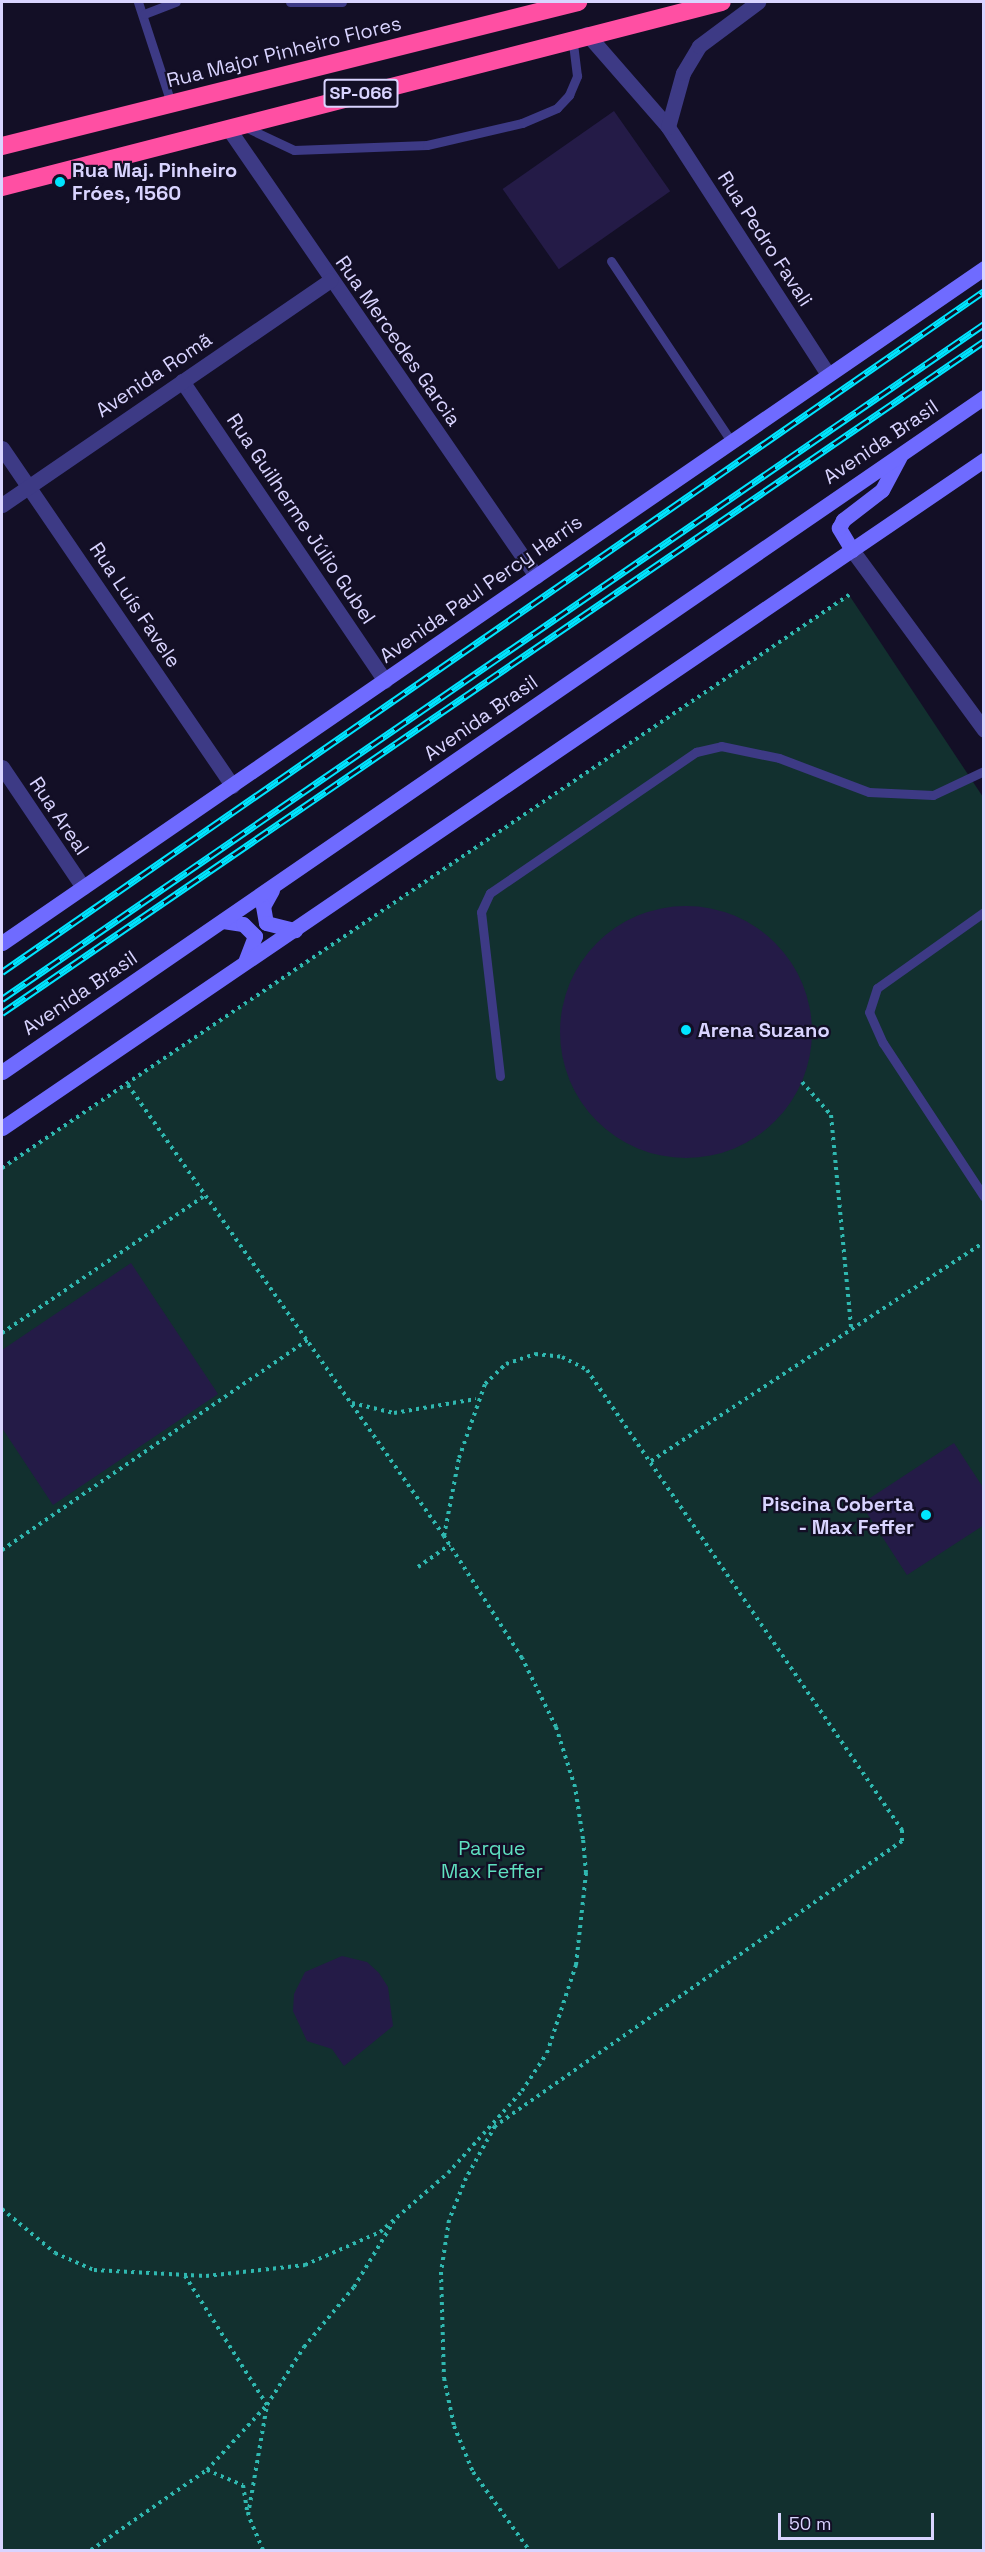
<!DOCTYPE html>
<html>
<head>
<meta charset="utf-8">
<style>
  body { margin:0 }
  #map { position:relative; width:985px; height:2552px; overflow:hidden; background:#130f26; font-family:"Space Grotesk",sans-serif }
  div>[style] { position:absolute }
  .green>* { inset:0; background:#12302f }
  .building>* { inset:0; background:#241b47; transform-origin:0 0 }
  .round { border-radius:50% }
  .path>* { height:4px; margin-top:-2px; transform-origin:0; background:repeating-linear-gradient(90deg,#2fb8b0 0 3px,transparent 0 7.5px) }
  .lane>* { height:9px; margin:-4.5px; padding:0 4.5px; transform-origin:4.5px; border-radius:4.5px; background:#3d3a85 }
  .street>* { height:15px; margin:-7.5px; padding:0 7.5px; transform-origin:7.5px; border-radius:7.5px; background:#3d3a85 }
  .secondary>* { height:15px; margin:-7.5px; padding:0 7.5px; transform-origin:7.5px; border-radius:7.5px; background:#6f6bff }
  .highway>* { height:18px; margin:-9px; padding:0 9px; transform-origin:9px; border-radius:9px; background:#ff4fa3 }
  .rail>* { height:7px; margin-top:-3.5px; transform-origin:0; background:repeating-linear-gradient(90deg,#130f26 0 14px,#00e5ff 0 28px); box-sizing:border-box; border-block:2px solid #00e5ff }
  .dots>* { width:16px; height:16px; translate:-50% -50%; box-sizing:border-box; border:3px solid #130f26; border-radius:50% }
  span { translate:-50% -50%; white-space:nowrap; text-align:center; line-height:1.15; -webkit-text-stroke:4.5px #130f26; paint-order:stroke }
  .shield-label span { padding:2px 4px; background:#130f26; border:2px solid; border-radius:4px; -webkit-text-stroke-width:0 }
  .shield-label { font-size:18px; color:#d9d4ff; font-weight:700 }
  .street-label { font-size:20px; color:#d9d4ff }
  .poi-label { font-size:20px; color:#d9d4ff; font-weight:700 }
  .left { translate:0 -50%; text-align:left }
  .right { translate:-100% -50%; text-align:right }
  .park-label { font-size:20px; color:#5fe0c0 }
  .frame { position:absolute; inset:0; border:3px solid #d9d4ff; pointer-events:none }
  .scale { position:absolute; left:778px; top:2513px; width:156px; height:27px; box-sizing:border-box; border:3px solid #d9d4ff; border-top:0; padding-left:8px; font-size:18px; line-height:21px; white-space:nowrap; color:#d9d4ff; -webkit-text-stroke:4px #130f26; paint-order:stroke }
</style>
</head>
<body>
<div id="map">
  <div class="green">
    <i style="clip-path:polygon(849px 595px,983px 797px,983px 2550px,2px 2550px,2px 1168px)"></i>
  </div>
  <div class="building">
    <i style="left:614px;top:111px;width:98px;height:136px;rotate:55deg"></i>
    <i class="round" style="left:560px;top:906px;width:252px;height:252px"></i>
    <i style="clip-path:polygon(131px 1263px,218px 1394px,53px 1505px,2px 1428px,2px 1350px)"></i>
    <i style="clip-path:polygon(954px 1443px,984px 1489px,984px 1525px,907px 1575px,861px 1504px)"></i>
    <i style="clip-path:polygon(342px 1956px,367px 1962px,379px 1973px,388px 1987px,393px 2026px,344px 2066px,332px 2049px,307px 2041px,293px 2011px,294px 1994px,305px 1972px)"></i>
  </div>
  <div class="path">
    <i style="left:802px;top:1082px;width:44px;rotate:48.7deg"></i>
    <i style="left:831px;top:1115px;width:214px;rotate:84.6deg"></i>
    <i style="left:128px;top:1085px;width:551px;rotate:54.98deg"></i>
    <i style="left:2px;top:1168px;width:1023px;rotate:-34.08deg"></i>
    <i style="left:2px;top:1333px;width:244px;rotate:-34.1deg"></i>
    <i style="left:352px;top:1403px;width:43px;rotate:13.4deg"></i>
    <i style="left:394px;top:1413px;width:83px;rotate:-9.7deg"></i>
    <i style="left:651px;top:1461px;width:399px;rotate:-33.3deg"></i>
    <i style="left:2px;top:1550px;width:371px;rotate:-34.5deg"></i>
    <i style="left:418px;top:1567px;width:39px;rotate:-35deg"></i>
    <i style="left:2px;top:2209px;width:69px;rotate:39.7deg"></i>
    <i style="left:55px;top:2253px;width:43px;rotate:23.6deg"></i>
    <i style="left:94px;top:2270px;width:112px;rotate:3.1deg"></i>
    <i style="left:206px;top:2276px;width:100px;rotate:-6.3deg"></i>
    <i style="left:305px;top:2265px;width:82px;rotate:-23.7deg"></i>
    <i style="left:380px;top:2232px;width:90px;rotate:-40.9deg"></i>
    <i style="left:448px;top:2173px;width:110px;rotate:-47.9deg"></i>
    <i style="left:522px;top:2091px;width:45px;rotate:-56.7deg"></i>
    <i style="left:547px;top:2053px;width:93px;rotate:-71.8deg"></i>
    <i style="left:576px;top:1965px;width:93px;rotate:-83.8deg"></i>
    <i style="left:586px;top:1873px;width:34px;rotate:-95deg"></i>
    <i style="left:583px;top:1839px;width:53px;rotate:-98.7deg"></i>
    <i style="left:575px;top:1787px;width:63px;rotate:-107.6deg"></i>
    <i style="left:556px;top:1727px;width:77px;rotate:-116.2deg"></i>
    <i style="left:522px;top:1658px;width:145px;rotate:-122.6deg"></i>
    <i style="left:444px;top:1536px;width:79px;rotate:-79.1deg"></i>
    <i style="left:459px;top:1458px;width:78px;rotate:-70.6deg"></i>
    <i style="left:485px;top:1384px;width:29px;rotate:-44deg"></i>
    <i style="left:506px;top:1364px;width:31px;rotate:-19deg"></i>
    <i style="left:535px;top:1354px;width:27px;rotate:6deg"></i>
    <i style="left:562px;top:1357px;width:28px;rotate:27deg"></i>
    <i style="left:587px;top:1370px;width:558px;rotate:55.6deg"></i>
    <i style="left:902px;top:1830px;width:11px;rotate:90deg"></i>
    <i style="left:902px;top:1841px;width:497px;rotate:145deg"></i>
    <i style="left:495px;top:2126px;width:60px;rotate:119.1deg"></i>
    <i style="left:466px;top:2178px;width:45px;rotate:112deg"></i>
    <i style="left:449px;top:2220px;width:53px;rotate:98.7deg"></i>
    <i style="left:441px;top:2272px;width:106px;rotate:88.4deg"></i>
    <i style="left:444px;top:2378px;width:49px;rotate:78.2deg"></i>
    <i style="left:454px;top:2426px;width:50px;rotate:67.6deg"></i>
    <i style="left:473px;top:2472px;width:96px;rotate:54.3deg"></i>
    <i style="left:207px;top:2470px;width:39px;rotate:23deg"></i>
    <i style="left:243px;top:2485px;width:26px;rotate:81deg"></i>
    <i style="left:91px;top:2550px;width:141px;rotate:-34.6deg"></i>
    <i style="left:207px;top:2470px;width:88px;rotate:-47.3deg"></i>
    <i style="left:267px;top:2405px;width:153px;rotate:-122.4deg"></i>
    <i style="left:263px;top:2550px;width:38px;rotate:-113deg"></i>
    <i style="left:248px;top:2515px;width:112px;rotate:-80.2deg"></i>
    <i style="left:267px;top:2405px;width:69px;rotate:-57.5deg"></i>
    <i style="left:304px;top:2347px;width:78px;rotate:-50.2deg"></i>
    <i style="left:354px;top:2287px;width:77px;rotate:-58.8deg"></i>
  </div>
  <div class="lane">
    <i style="left:138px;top:2px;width:106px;rotate:71.9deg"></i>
    <i style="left:290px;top:2px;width:52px"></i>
    <i style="left:144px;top:14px;width:34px;rotate:-21deg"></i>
    <i style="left:243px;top:126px;width:56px;rotate:25.2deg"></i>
    <i style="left:294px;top:150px;width:133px;rotate:-2.2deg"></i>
    <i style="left:427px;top:145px;width:98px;rotate:-13deg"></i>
    <i style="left:522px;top:123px;width:38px;rotate:-23deg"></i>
    <i style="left:557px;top:108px;width:18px;rotate:-47deg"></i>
    <i style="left:569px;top:95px;width:21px;rotate:-67deg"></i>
    <i style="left:577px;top:76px;width:38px;rotate:-97deg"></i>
    <i style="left:611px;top:261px;width:216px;rotate:56.3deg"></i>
    <i style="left:984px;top:912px;width:131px;rotate:144.6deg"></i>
    <i style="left:877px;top:988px;width:25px;rotate:108deg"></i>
    <i style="left:869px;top:1012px;width:34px;rotate:66deg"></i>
    <i style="left:883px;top:1043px;width:184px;rotate:56.7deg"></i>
    <i style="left:500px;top:1076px;width:165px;rotate:-96.6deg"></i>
    <i style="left:481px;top:912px;width:21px;rotate:-65deg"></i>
    <i style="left:490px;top:893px;width:250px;rotate:-34.4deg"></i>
    <i style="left:696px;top:752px;width:26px;rotate:-13deg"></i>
    <i style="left:721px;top:746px;width:59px;rotate:11.7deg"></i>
    <i style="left:779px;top:758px;width:96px;rotate:20.7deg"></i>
    <i style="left:869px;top:792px;width:64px;rotate:2.7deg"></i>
    <i style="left:933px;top:795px;width:56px;rotate:-25.2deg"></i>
  </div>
  <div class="street">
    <i style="left:587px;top:34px;width:123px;rotate:48.9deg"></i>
    <i style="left:668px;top:127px;width:294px;rotate:57.1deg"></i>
    <i style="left:668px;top:127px;width:56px;rotate:-74.5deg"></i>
    <i style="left:683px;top:73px;width:31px;rotate:-59deg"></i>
    <i style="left:699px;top:46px;width:74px;rotate:-36.7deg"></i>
    <i style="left:228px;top:128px;width:544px;rotate:55.49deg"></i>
    <i style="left:182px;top:381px;width:362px;rotate:55.9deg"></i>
    <i style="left:2px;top:448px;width:409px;rotate:55.7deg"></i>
    <i style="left:2px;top:505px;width:398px;rotate:-34.4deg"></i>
    <i style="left:852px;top:550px;width:223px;rotate:53.7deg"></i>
    <i style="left:2px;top:767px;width:145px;rotate:56deg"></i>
  </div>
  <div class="secondary">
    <i style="left:852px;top:550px;width:26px;rotate:-121deg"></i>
    <i style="left:839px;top:528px;width:9px;rotate:-63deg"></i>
    <i style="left:843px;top:520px;width:49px;rotate:-37.6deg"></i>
    <i style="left:882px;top:490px;width:38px;rotate:-62deg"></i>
    <i style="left:272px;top:890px;width:18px;rotate:119deg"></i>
    <i style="left:263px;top:906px;width:17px;rotate:80deg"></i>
    <i style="left:266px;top:923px;width:30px;rotate:14deg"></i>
    <i style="left:223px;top:921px;width:20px;rotate:9deg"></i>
    <i style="left:243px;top:924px;width:17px;rotate:45deg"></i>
    <i style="left:255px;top:936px;width:26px;rotate:111deg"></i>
    <i style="left:2px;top:943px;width:1192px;rotate:-34.5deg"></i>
    <i style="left:2px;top:1072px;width:1192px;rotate:-34.5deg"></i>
    <i style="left:2px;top:1128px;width:1188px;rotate:-34.23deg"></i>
  </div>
  <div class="highway">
    <i style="left:2px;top:146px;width:594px;rotate:-14.04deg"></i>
    <i style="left:2px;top:187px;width:743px;rotate:-14.41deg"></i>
  </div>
  <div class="rail">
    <i style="left:2px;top:972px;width:1195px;rotate:-34.74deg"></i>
    <i style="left:2px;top:999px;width:1192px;rotate:-34.5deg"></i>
    <i style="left:2px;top:1013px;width:1190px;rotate:-34.38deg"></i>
  </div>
  <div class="dots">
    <i style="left:60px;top:182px;background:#00e5ff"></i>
    <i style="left:686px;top:1030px;background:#00e5ff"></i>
    <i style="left:926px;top:1515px;background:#00e5ff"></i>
  </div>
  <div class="shield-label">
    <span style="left:361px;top:93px">SP-066</span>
  </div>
  <div class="street-label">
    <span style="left:284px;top:52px;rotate:-14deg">Rua Major Pinheiro Flores</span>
    <span style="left:765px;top:239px;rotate:57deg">Rua Pedro Favali</span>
    <span style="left:398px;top:341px;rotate:55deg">Rua Mercedes Garcia</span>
    <span style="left:154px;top:375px;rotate:-34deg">Avenida Romã</span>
    <span style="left:881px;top:442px;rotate:-34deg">Avenida Brasil</span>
    <span style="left:301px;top:519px;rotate:56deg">Rua Guilherme Júlio Gubel</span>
    <span style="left:481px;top:589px;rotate:-35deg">Avenida Paul Percy Harris</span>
    <span style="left:135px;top:605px;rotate:56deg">Rua Luís Favele</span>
    <span style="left:481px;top:718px;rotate:-35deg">Avenida Brasil</span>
    <span style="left:59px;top:816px;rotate:56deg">Rua Areal</span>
    <span style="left:80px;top:993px;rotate:-34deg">Avenida Brasil</span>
  </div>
  <div class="poi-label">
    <span class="left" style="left:72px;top:182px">Rua Maj. Pinheiro<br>Fróes, 1560</span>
    <span class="left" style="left:698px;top:1030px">Arena Suzano</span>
    <span class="right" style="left:914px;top:1516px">Piscina Coberta<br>- Max Feffer</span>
  </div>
  <div class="park-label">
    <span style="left:492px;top:1860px">Parque<br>Max Feffer</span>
  </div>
  <div class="frame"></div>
  <div class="scale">50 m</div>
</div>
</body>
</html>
